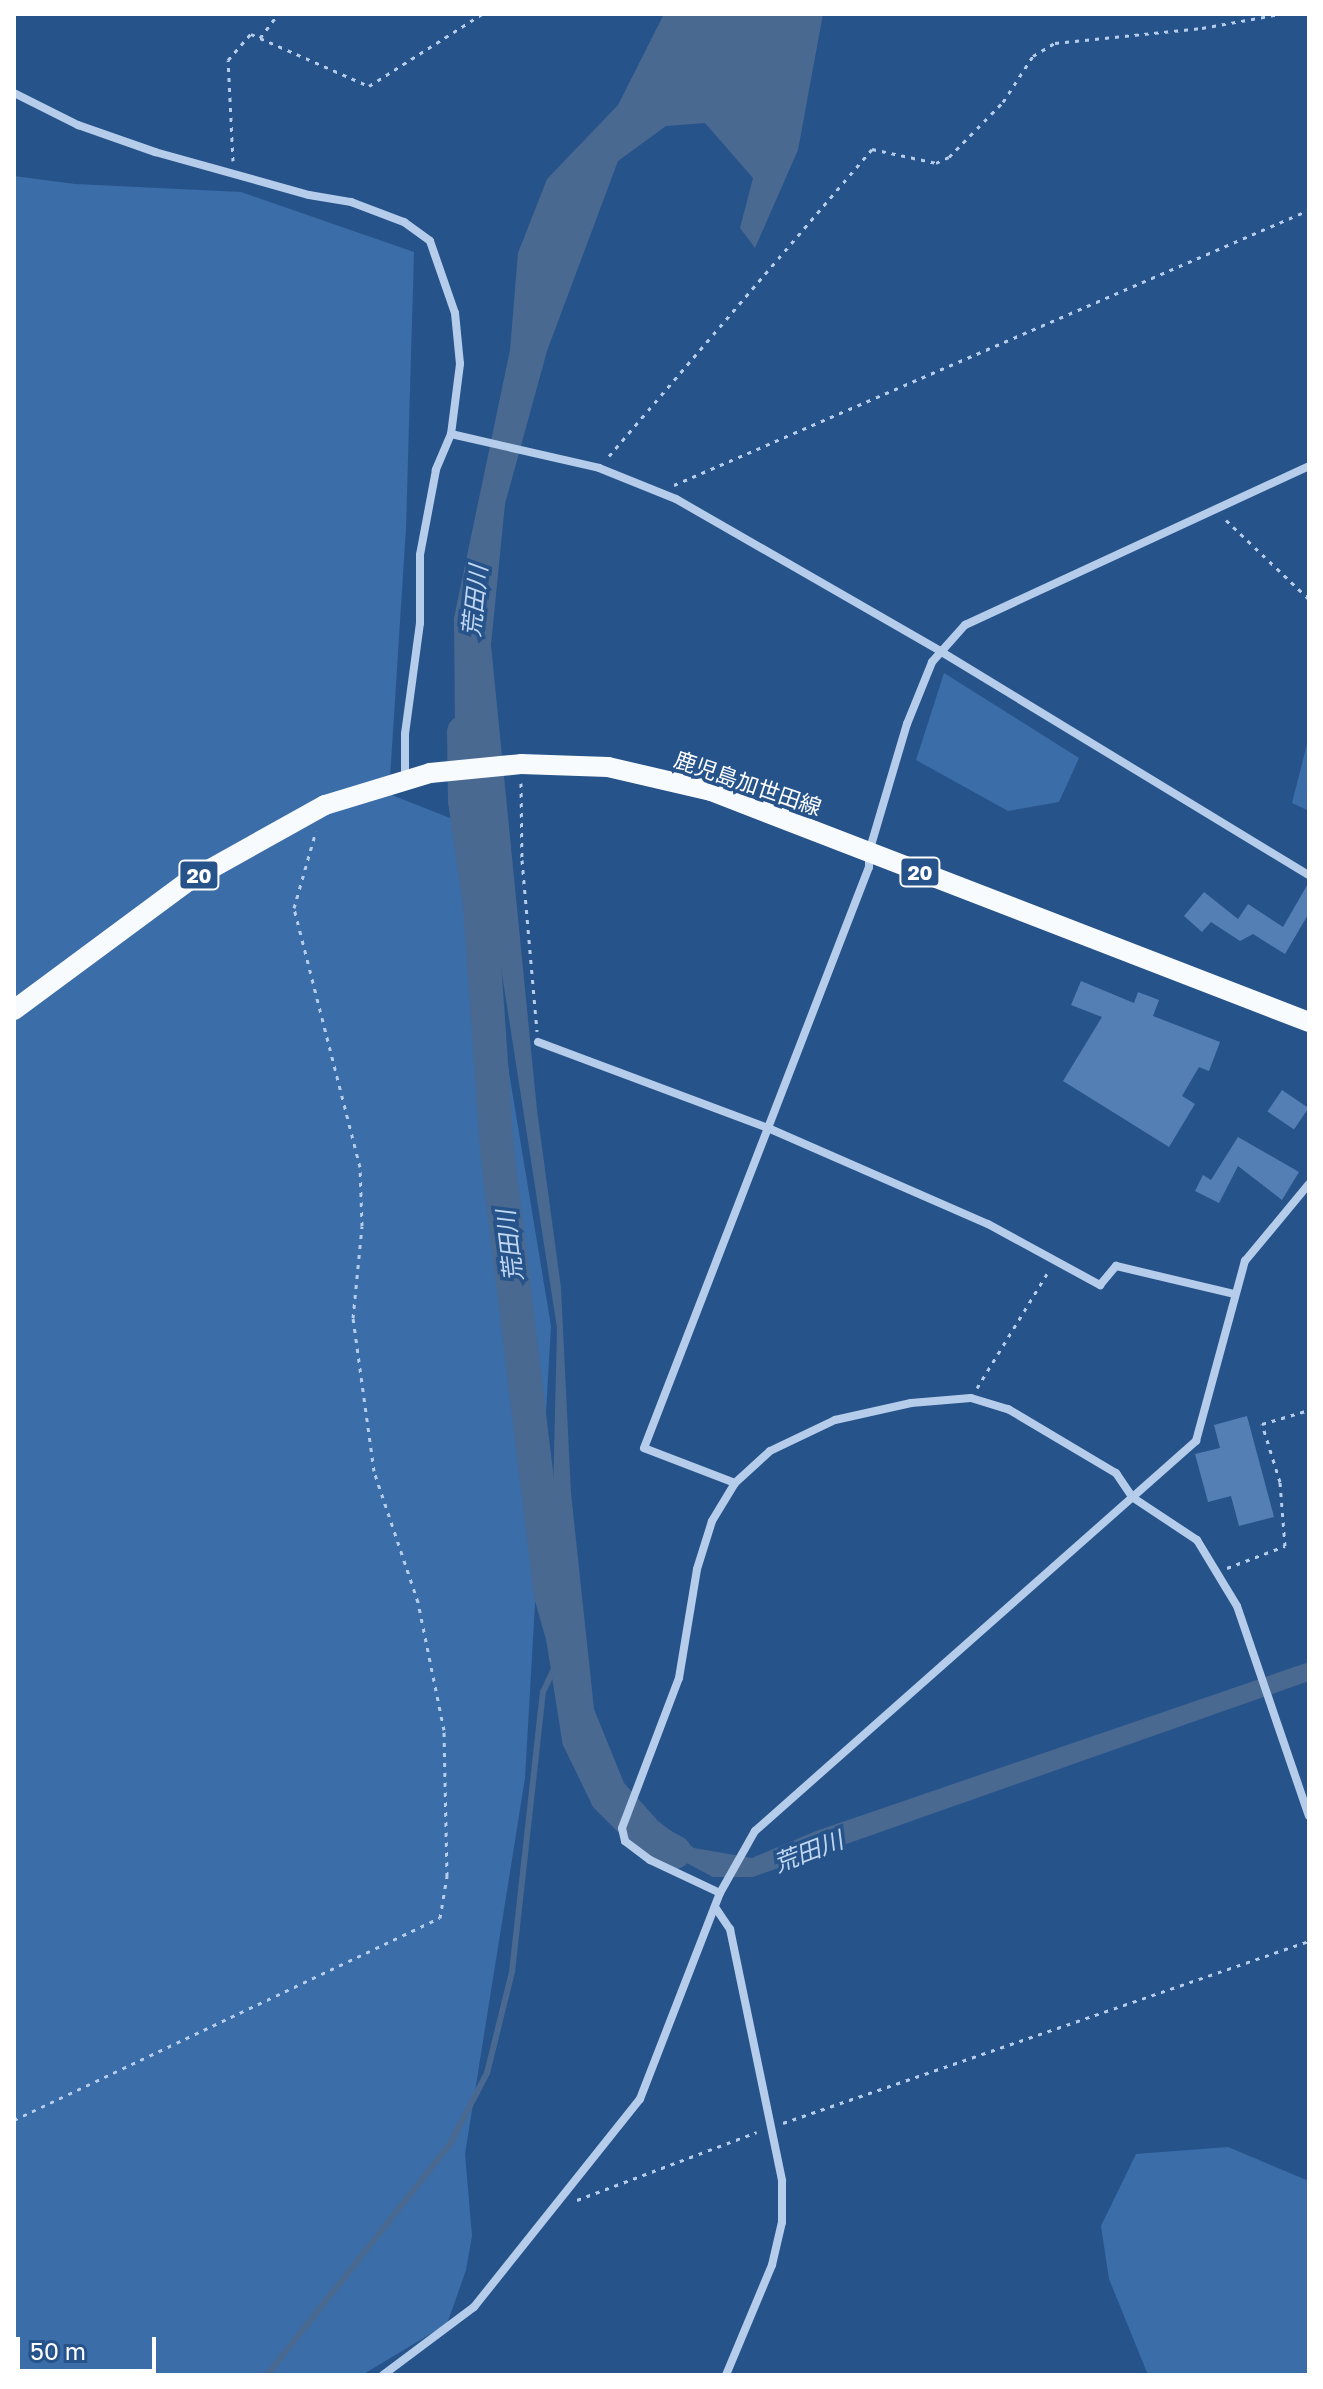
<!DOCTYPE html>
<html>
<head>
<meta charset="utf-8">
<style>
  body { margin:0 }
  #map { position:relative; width:1323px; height:2389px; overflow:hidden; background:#27538b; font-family:"Golos Text","Noto Sans JP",sans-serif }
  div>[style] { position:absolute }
  .green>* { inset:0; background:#3b6da8 }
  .water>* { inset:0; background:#496991 }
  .stream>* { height:6px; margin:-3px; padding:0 3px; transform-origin:3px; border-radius:3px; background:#496991 }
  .river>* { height:34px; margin:-17px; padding:0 17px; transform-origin:17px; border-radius:17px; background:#496991 }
  .building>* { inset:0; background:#537fb4; transform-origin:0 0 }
  .path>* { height:3px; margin-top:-1.5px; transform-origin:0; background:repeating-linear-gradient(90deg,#b5cdea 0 4px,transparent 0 10px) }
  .street>* { height:8px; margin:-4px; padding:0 4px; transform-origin:4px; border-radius:4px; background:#b5cdea }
  .primary>* { height:20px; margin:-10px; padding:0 10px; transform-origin:10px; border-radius:10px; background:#f8fbfe }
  span { translate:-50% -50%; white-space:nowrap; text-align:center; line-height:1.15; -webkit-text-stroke:7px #27538b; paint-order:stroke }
  .shield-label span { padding:2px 6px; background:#27538b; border:2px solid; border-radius:6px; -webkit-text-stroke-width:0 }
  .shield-label { font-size:20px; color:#fff; font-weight:700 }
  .street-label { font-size:22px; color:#fff }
  .water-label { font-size:24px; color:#c1d7f1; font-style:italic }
  .frame { position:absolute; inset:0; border:16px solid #fff; pointer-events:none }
  .scale { position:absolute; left:16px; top:2337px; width:140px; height:36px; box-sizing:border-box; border:4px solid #fff; border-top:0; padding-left:10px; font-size:24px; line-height:28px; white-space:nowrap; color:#fff; -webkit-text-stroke:6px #27538b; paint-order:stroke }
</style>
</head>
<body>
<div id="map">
  <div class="green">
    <i style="clip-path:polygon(14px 176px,75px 184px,241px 192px,414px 252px,406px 528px,389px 794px,468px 825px,551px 1326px,525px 1778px,465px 2154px,472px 2236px,466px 2270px,447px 2324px,362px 2375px,14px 2375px)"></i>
    <i style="clip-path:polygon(944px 673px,1079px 758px,1059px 802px,1008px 811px,916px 760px)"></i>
    <i style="clip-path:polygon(1309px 736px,1309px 811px,1292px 803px)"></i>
    <i style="clip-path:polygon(1228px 2147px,1309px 2181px,1309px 2375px,1148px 2375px,1109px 2279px,1101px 2226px,1136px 2154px)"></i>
  </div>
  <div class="water">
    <i style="clip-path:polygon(664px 14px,823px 14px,798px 150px,755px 248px,740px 228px,753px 178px,705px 123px,666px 126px,618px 161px,547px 351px,505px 504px,491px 645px,537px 1110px,561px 1288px,571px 1493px,594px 1709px,624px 1783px,658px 1821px,694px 1848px,752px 1858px,816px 1831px,1309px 1662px,1309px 1681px,753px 1877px,713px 1877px,649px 1843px,611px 1792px,580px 1705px,553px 1495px,557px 1328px,482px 845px,455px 730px,454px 618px,510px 350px,518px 253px,547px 179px,618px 105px)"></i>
  </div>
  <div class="stream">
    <i style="left:267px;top:2375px;width:295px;rotate:-51.6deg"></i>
    <i style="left:450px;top:2144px;width:80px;rotate:-62.5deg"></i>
    <i style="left:487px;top:2073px;width:104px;rotate:-76.1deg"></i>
    <i style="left:512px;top:1972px;width:282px;rotate:-83.7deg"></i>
    <i style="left:543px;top:1692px;width:47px;rotate:-64.5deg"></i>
  </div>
  <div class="river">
    <i style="left:464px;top:732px;width:68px;rotate:89.2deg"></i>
    <i style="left:465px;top:800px;width:106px;rotate:81.9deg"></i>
    <i style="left:480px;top:905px;width:246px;rotate:86deg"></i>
    <i style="left:497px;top:1150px;width:448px;rotate:83.1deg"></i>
    <i style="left:551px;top:1595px;width:44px;rotate:74.1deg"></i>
    <i style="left:563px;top:1637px;width:103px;rotate:81.1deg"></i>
    <i style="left:579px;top:1739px;width:64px;rotate:64.2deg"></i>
    <i style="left:607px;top:1797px;width:58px;rotate:45deg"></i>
    <i style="left:648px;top:1838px;width:30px;rotate:28deg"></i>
  </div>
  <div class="building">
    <i style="clip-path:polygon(1309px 882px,1309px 913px,1285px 954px,1253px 934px,1240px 941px,1211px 922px,1202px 932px,1184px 916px,1204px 892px,1238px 919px,1248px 904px,1283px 927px)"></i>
    <i style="clip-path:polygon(1081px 981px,1134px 1003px,1138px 992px,1159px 1000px,1153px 1016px,1220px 1042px,1209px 1071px,1199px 1067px,1182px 1096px,1195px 1104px,1169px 1147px,1063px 1081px,1102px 1017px,1071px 1005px)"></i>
    <i style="left:1282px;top:1090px;width:32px;height:26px;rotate:34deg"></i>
    <i style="clip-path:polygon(1238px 1137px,1299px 1172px,1282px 1200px,1238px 1166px,1219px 1203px,1195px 1191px,1203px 1175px,1211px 1180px)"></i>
    <i style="clip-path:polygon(1247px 1416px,1274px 1517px,1239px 1526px,1231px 1496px,1208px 1502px,1195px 1454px,1220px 1448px,1214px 1425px)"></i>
  </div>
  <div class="path">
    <i style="left:260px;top:38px;width:30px;rotate:-53deg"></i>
    <i style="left:233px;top:161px;width:101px;rotate:-92.8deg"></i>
    <i style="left:228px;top:60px;width:35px;rotate:-49deg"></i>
    <i style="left:251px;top:34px;width:129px;rotate:23.8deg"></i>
    <i style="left:369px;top:86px;width:134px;rotate:-32.5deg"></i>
    <i style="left:609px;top:456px;width:404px;rotate:-49.4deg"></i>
    <i style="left:872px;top:149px;width:66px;rotate:12.3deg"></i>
    <i style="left:936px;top:163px;width:14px;rotate:-25deg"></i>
    <i style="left:949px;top:157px;width:77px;rotate:-45.5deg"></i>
    <i style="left:1003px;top:102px;width:55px;rotate:-56.9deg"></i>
    <i style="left:1033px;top:56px;width:26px;rotate:-31deg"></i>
    <i style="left:1055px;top:43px;width:148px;rotate:-5.8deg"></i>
    <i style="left:1202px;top:28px;width:79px;rotate:-10.2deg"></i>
    <i style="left:674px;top:485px;width:692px;rotate:-23.42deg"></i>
    <i style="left:1226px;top:520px;width:115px;rotate:43.6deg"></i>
    <i style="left:521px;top:783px;width:77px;rotate:89.3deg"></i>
    <i style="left:522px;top:860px;width:172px;rotate:85deg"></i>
    <i style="left:977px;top:1388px;width:136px;rotate:-58.5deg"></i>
    <i style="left:1227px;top:1568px;width:62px;rotate:-20.8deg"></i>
    <i style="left:1285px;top:1546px;width:64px;rotate:-94.5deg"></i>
    <i style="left:1280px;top:1482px;width:61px;rotate:-107.2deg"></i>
    <i style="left:1262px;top:1424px;width:49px;rotate:-16.6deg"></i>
    <i style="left:14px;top:2120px;width:471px;rotate:-25.4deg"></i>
    <i style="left:440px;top:1918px;width:43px;rotate:-80.5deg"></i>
    <i style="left:447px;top:1876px;width:146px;rotate:-91.2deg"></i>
    <i style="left:444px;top:1730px;width:131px;rotate:-101.5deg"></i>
    <i style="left:418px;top:1602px;width:138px;rotate:-108.6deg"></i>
    <i style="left:374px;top:1471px;width:154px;rotate:-97.8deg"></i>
    <i style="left:353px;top:1318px;width:92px;rotate:-84.4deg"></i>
    <i style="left:362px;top:1226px;width:59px;rotate:-91.9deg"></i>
    <i style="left:360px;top:1167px;width:267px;rotate:-104.3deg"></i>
    <i style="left:294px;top:908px;width:80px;rotate:-74.1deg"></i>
    <i style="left:783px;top:2123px;width:557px;rotate:-19.09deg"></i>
    <i style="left:577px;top:2200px;width:192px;rotate:-20.7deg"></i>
  </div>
  <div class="street">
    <i style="left:14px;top:93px;width:72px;rotate:26.6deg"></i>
    <i style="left:78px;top:125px;width:82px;rotate:19.3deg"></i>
    <i style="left:155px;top:152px;width:160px;rotate:15.6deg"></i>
    <i style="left:309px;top:195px;width:43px;rotate:9.5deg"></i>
    <i style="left:351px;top:202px;width:57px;rotate:20.7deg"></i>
    <i style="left:404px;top:222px;width:32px;rotate:36deg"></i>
    <i style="left:430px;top:241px;width:76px;rotate:70.9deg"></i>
    <i style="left:455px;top:313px;width:51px;rotate:84.4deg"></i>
    <i style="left:460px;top:364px;width:71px;rotate:97.3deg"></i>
    <i style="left:451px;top:434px;width:39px;rotate:113deg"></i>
    <i style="left:436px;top:470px;width:86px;rotate:100.7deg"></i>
    <i style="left:420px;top:555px;width:68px;rotate:90deg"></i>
    <i style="left:420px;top:623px;width:112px;rotate:97.7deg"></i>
    <i style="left:405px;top:734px;width:45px;rotate:90deg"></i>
    <i style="left:451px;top:434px;width:152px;rotate:12.9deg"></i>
    <i style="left:599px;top:468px;width:83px;rotate:21.9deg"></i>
    <i style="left:676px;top:499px;width:305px;rotate:29.9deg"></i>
    <i style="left:940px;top:651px;width:432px;rotate:31.3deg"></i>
    <i style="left:538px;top:1042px;width:246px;rotate:20.5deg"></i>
    <i style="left:768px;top:1128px;width:240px;rotate:23.6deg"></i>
    <i style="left:988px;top:1224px;width:128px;rotate:28.6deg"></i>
    <i style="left:1100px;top:1285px;width:25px;rotate:-50deg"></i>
    <i style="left:1116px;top:1266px;width:121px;rotate:13.3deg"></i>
    <i style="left:735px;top:1483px;width:97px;rotate:-159deg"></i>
    <i style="left:644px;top:1448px;width:623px;rotate:-68.83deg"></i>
    <i style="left:869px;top:867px;width:15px;rotate:-90deg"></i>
    <i style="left:869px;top:852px;width:134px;rotate:-73.5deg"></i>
    <i style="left:907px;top:724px;width:67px;rotate:-68deg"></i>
    <i style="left:932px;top:662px;width:50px;rotate:-48.3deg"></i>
    <i style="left:965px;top:625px;width:379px;rotate:-24.8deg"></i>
    <i style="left:720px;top:1893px;width:77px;rotate:-154.8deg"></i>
    <i style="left:650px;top:1860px;width:31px;rotate:-143deg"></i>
    <i style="left:625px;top:1841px;width:13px;rotate:-103deg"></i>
    <i style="left:622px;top:1828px;width:160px;rotate:-69.2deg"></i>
    <i style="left:679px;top:1678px;width:110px;rotate:-80.6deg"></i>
    <i style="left:697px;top:1569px;width:50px;rotate:-72.6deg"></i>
    <i style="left:712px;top:1521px;width:44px;rotate:-58.8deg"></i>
    <i style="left:735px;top:1483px;width:47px;rotate:-42.4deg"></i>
    <i style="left:770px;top:1451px;width:72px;rotate:-25.5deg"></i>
    <i style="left:835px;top:1420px;width:78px;rotate:-12.6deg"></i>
    <i style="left:911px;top:1403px;width:60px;rotate:-4.8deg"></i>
    <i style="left:971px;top:1398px;width:39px;rotate:17deg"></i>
    <i style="left:1008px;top:1409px;width:126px;rotate:30.7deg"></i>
    <i style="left:1116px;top:1473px;width:29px;rotate:56deg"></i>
    <i style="left:1132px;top:1497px;width:78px;rotate:33.5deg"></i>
    <i style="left:1197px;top:1540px;width:77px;rotate:58.8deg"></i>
    <i style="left:1237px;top:1606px;width:222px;rotate:71.1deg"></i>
    <i style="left:715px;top:1907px;width:27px;rotate:56deg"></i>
    <i style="left:730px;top:1929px;width:257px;rotate:78.3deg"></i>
    <i style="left:782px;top:2181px;width:41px;rotate:90deg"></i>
    <i style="left:782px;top:2222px;width:44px;rotate:103.1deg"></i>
    <i style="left:772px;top:2265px;width:119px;rotate:112.7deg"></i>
    <i style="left:383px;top:2375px;width:114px;rotate:-36.8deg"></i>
    <i style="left:474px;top:2307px;width:266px;rotate:-51.4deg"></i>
    <i style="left:640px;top:2099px;width:221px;rotate:-68.8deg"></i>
    <i style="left:720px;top:1893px;width:71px;rotate:-60.6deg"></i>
    <i style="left:755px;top:1831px;width:589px;rotate:-41.49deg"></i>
    <i style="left:1196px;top:1441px;width:187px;rotate:-74.8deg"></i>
    <i style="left:1245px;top:1261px;width:100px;rotate:-50.3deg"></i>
  </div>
  <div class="primary">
    <i style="left:14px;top:1010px;width:215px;rotate:-36.5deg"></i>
    <i style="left:187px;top:882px;width:158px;rotate:-29.2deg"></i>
    <i style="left:325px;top:805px;width:110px;rotate:-16.9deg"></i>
    <i style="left:430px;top:773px;width:91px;rotate:-5.6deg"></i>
    <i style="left:521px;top:764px;width:87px;rotate:2deg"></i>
    <i style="left:608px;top:767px;width:106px;rotate:13.1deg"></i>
    <i style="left:711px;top:791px;width:641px;rotate:21.12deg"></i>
  </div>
  <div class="shield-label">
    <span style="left:920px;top:872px">20</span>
    <span style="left:199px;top:875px">20</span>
  </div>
  <div class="street-label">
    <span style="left:748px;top:783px;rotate:19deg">鹿児島加世田線</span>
  </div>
  <div class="water-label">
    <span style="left:474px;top:601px;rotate:-84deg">荒田川</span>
    <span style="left:509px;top:1246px;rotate:-97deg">荒田川</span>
    <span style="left:808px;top:1851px;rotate:-21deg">荒田川</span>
  </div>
  <div class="frame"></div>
  <div class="scale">50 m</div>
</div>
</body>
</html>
